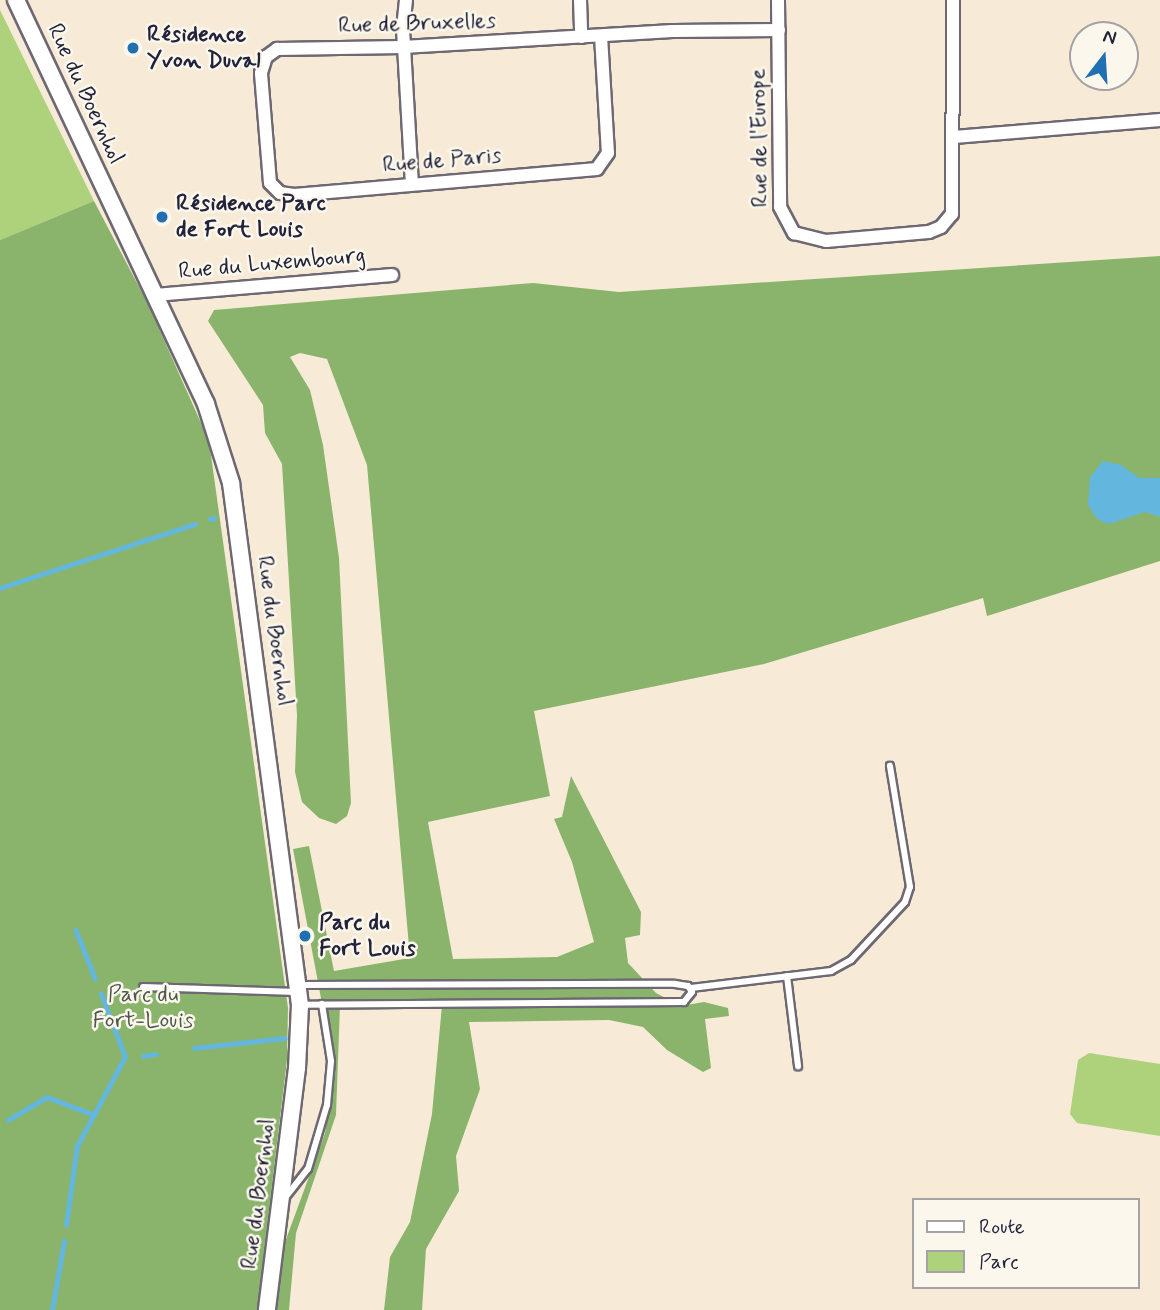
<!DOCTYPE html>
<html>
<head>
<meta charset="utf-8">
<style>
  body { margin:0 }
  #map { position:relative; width:1160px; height:1310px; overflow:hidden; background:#f7ebd8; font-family:Mynerve,sans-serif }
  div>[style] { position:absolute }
  .green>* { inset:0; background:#add27b }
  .forest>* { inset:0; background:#8ab46b }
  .water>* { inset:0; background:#63b7df }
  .stream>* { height:4.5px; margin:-2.25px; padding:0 2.25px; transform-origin:2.25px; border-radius:2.25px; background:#63b7df }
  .roads { filter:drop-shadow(2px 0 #6d6872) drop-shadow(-2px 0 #6d6872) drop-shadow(0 2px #6d6872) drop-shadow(0 -2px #6d6872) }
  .service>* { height:6px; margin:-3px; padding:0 3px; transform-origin:3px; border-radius:3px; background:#fff }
  .minor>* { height:12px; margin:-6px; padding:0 6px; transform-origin:6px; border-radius:6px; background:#fff }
  .tertiary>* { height:16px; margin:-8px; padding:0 8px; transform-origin:8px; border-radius:8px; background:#fff }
  .dots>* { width:19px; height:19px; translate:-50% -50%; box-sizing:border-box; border:4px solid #fbf7ec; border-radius:50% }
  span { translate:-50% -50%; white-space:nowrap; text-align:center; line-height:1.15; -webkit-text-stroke:5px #fbf7ec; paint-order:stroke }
  .street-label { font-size:23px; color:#22223b }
  .poi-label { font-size:23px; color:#22223b; font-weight:700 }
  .left { translate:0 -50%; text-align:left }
  .park-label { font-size:23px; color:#4c574e }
  .legend { position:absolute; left:912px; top:1198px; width:228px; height:91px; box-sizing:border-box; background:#fbf7ec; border:2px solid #a4a2a5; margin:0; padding:9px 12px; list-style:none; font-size:21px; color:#22223b }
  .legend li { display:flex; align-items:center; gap:14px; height:35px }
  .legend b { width:35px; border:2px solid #a4a2a5 }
  .north { position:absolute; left:1069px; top:21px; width:70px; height:70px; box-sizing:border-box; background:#fbf7ec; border:2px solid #a4a2a5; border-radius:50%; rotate:17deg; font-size:19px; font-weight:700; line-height:28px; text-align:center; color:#22223b }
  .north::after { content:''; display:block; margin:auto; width:24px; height:32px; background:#1f6fb2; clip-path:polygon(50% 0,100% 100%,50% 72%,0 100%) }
</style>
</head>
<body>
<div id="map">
  <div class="green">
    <i style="clip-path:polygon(0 10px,94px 201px,0 240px)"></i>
    <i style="clip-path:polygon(1089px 1053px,1160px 1064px,1160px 1136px,1077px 1123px,1070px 1114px,1078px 1060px)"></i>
  </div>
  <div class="forest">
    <i style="clip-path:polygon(94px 201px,148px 304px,209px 441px,288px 1008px,287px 1060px,257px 1310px,0 1310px,0 240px)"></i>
    <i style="clip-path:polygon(1160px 256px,1160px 561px,987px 616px,983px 598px,764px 664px,534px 711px,550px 796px,428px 822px,453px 959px,557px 957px,594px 942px,572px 862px,554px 819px,562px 817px,571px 776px,641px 912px,640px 935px,625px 938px,628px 963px,656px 993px,681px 1006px,704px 1002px,728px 1008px,729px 1016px,705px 1019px,711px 1068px,703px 1072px,667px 1050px,643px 1027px,609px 1020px,469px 1022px,480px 1089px,456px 1156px,459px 1191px,426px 1249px,422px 1310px,384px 1310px,390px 1257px,410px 1222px,432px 1114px,442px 1005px,340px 1005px,336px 1115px,296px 1233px,289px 1310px,276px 1310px,281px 1253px,325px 1133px,335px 1073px,293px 849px,309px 846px,334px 971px,410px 958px,367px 465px,327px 359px,300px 353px,290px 357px,310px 390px,323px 445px,339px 558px,351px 803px,347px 816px,336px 824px,319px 818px,302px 802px,295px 772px,297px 715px,282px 464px,265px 433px,263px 405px,208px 321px,214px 310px,533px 283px,619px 292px)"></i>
  </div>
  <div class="water">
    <i style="clip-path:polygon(1103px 461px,1121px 465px,1139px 478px,1160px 478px,1160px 517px,1145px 512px,1109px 524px,1097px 519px,1088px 505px,1090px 477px)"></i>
  </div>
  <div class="stream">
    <i style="left:210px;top:519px;width:4px;rotate:-14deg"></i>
    <i style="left:0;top:588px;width:205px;rotate:-18.2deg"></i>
    <i style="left:76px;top:930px;width:52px;rotate:68.4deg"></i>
    <i style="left:194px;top:1048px;width:91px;rotate:-6.3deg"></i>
    <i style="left:143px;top:1056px;width:13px;rotate:-9deg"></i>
    <i style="left:8px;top:1120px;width:45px;rotate:-30.5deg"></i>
    <i style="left:47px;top:1097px;width:48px;rotate:20.7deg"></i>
    <i style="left:66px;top:1225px;width:80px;rotate:-82.1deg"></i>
    <i style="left:77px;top:1146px;width:101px;rotate:-61.7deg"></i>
    <i style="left:125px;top:1057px;width:67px;rotate:-110.9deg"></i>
    <i style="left:52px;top:1310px;width:70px;rotate:-80.1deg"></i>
  </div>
  <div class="roads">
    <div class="service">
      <i style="left:787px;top:976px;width:91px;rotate:83deg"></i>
      <i style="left:298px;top:985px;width:377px;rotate:-0.2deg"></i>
      <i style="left:675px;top:984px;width:13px;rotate:9deg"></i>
      <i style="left:688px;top:986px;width:7px;rotate:56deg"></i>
      <i style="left:692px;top:992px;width:13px;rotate:129deg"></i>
      <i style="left:684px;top:1002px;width:382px;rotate:179.6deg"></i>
      <i style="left:143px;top:987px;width:154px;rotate:1.9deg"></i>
      <i style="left:691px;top:988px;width:141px;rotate:-6.9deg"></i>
      <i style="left:831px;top:971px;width:23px;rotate:-29deg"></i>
      <i style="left:851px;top:960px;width:79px;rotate:-47deg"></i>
      <i style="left:905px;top:902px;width:16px;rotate:-72deg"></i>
      <i style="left:910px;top:887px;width:123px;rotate:-99.4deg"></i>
      <i style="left:285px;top:1198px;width:37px;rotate:-52deg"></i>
      <i style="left:308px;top:1169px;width:67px;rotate:-73.5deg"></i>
      <i style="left:327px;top:1105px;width:44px;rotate:-84.8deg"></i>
      <i style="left:331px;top:1061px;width:58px;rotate:-99deg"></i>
    </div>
    <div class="minor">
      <i style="left:406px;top:0;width:29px;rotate:96deg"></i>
      <i style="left:403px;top:29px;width:155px;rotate:86.7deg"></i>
      <i style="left:580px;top:0;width:37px;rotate:88deg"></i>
      <i style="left:778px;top:0;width:207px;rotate:89.4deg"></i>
      <i style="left:780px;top:207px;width:30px;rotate:62deg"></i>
      <i style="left:794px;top:233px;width:33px;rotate:14deg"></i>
      <i style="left:826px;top:241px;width:103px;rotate:-5deg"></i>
      <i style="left:929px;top:232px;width:13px;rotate:-23deg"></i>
      <i style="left:941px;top:227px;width:17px;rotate:-50deg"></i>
      <i style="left:952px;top:214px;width:214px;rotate:-89.7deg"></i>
      <i style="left:601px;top:36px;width:117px;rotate:86.6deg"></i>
      <i style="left:608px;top:153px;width:19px;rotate:125deg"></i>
      <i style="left:597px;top:169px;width:304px;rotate:175.1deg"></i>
      <i style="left:294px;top:195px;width:14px;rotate:-172deg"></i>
      <i style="left:280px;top:193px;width:14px;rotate:-135deg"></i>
      <i style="left:270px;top:183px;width:110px;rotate:-94.7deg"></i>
      <i style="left:261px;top:73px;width:17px;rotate:-73deg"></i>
      <i style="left:266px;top:57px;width:14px;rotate:-36deg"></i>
      <i style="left:277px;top:49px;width:126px;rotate:-0.9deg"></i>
      <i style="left:403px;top:47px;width:270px;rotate:-3.4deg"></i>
      <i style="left:673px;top:31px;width:106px;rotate:-0.5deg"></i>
      <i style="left:954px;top:137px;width:207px;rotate:-4.7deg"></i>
      <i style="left:155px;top:295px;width:238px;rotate:-4.8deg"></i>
    </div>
    <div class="tertiary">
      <i style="left:16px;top:0;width:446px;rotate:64.8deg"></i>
      <i style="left:206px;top:404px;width:83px;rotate:72.4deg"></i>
      <i style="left:231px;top:483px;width:527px;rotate:82.47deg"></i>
      <i style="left:300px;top:1005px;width:63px;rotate:92.7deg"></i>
      <i style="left:297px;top:1068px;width:244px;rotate:97.1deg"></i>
    </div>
  </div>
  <div class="dots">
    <i style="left:133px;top:48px;background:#1f6fb2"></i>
    <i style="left:162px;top:217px;background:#1f6fb2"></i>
    <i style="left:305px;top:936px;background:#1f6fb2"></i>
  </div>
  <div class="street-label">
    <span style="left:417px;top:24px;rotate:-2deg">Rue de Bruxelles</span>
    <span style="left:85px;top:94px;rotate:65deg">Rue du Boernhol</span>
    <span style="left:760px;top:138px;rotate:-91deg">Rue de l'Europe</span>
    <span style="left:442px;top:161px;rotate:-5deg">Rue de Paris</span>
    <span style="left:272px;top:264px;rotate:-5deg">Rue du Luxembourg</span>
    <span style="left:274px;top:631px;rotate:82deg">Rue du Boernhol</span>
    <span style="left:259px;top:1194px;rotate:-83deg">Rue du Boernhol</span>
  </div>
  <div class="poi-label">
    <span class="left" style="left:147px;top:48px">Résidence<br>Yvon Duval</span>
    <span class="left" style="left:176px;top:217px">Résidence Parc<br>de Fort Louis</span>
    <span class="left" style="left:319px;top:936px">Parc du<br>Fort Louis</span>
  </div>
  <div class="park-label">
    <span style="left:143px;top:1008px">Parc du<br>Fort-Louis</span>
  </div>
  <ul class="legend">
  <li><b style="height:9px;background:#fff"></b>Route</li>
  <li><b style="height:19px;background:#add27b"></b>Parc</li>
  </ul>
  <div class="north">N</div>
</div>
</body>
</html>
